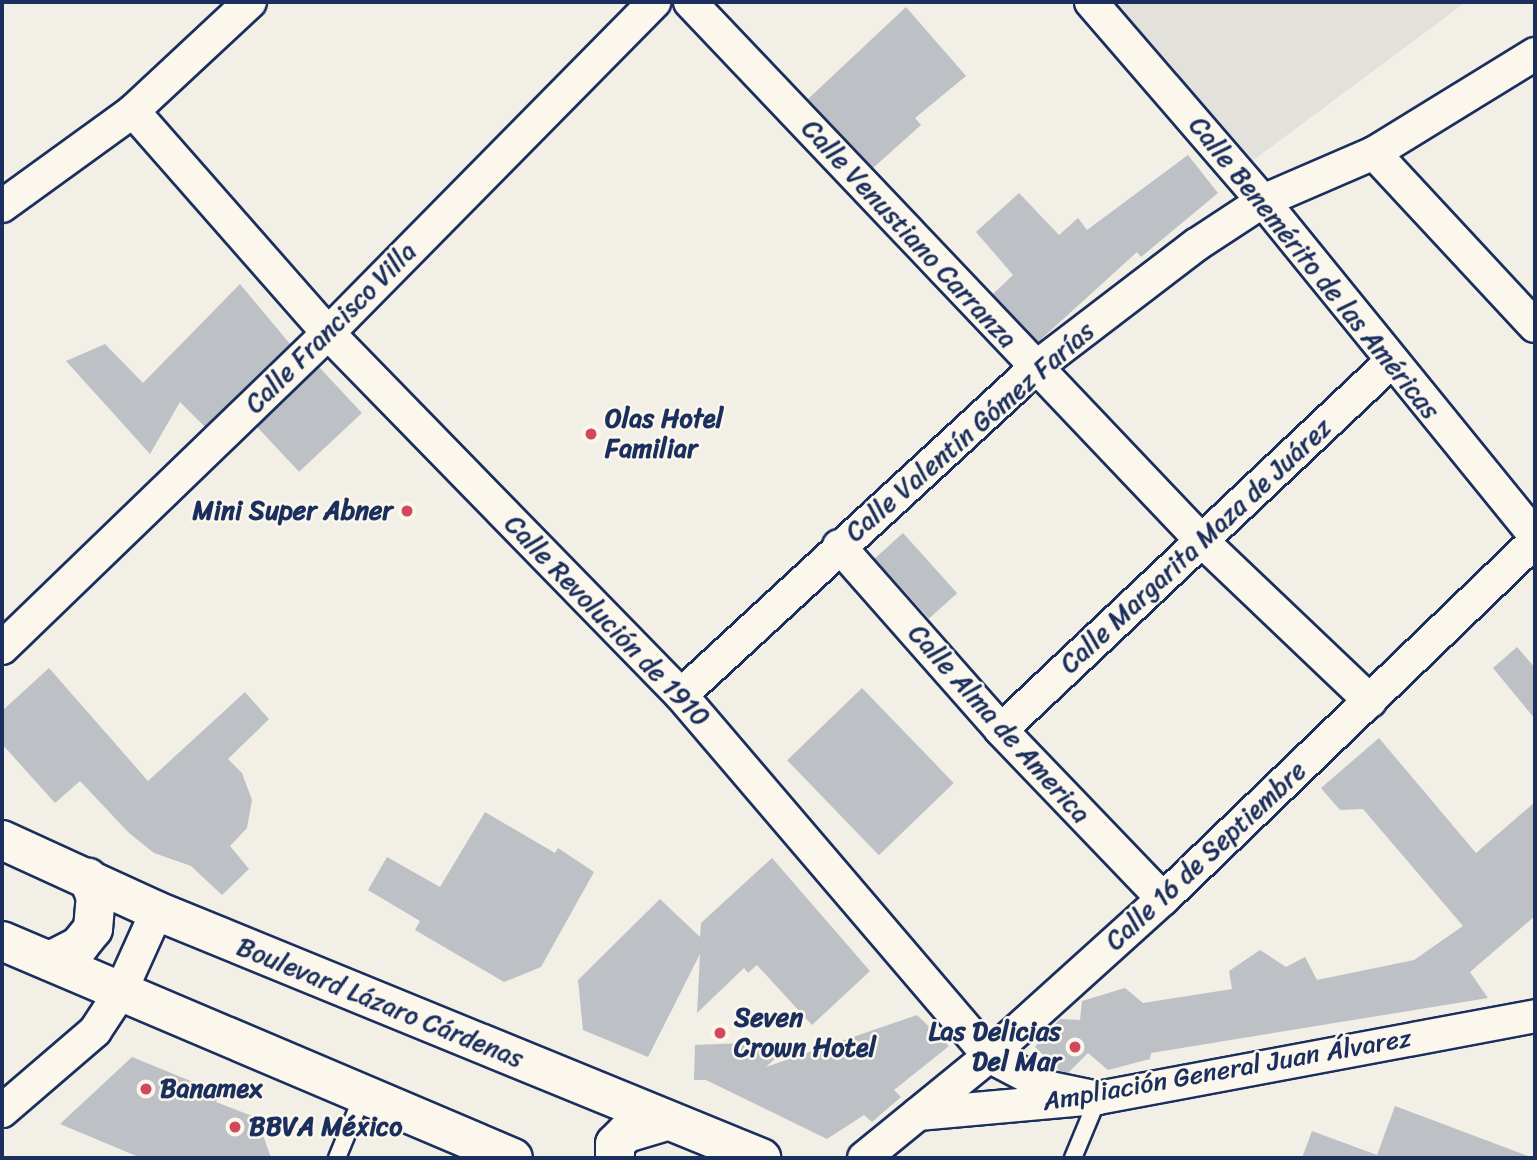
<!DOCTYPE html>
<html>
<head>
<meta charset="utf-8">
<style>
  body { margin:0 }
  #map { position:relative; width:1537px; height:1160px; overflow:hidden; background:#f2efe6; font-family:Sriracha,sans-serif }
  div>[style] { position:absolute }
  .built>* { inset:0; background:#e2e1dc }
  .building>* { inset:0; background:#bdc0c4; transform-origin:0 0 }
  .roads { filter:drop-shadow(2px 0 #1b2f5e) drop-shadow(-2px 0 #1b2f5e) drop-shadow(0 2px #1b2f5e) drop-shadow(0 -2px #1b2f5e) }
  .service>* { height:16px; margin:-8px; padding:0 8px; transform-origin:8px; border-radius:8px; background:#fbf7ec }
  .minor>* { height:32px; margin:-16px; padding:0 16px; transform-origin:16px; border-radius:16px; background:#fbf7ec }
  .secondary>* { height:38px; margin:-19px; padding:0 19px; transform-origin:19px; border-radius:19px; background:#fbf7ec }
  .dots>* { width:19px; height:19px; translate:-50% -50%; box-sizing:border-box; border:4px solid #fbf7ec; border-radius:50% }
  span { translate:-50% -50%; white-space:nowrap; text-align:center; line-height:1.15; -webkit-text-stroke:5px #fbf7ec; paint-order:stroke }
  .street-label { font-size:26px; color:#1b2f5e }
  .poi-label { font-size:26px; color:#1b2f5e; font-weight:700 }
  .left { translate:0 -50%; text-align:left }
  .right { translate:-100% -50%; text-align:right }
  .frame { position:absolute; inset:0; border:4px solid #1b2f5e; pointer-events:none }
</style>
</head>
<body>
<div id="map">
  <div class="built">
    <i style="clip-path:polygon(1113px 2px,1466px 2px,1248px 164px)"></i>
  </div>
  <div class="building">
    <i style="clip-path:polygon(906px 7px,966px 76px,915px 118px,921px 125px,873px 168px,808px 99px)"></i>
    <i style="clip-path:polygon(1188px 155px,1218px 193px,1141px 257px,1137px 252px,1038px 342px,993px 294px,1013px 275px,976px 232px,1019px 193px,1059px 235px,1078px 218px,1087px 230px)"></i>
    <i style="clip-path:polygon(240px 284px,290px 344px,205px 427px,180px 402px,150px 454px,66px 361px,105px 344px,143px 383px)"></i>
    <i style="left:319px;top:367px;width:63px;height:86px;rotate:47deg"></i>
    <i style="left:903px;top:533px;width:81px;height:38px;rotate:48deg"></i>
    <i style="clip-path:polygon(1517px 647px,1535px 668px,1535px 719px,1493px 668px)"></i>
    <i style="clip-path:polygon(49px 668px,148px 781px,245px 692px,269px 719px,228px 759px,242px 773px,252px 800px,247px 828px,230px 846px,249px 869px,222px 895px,191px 866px,154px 853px,129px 833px,80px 781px,55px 803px,2px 744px,2px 711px)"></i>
    <i style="left:862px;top:688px;width:132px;height:104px;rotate:46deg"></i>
    <i style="clip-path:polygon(1379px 738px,1476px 853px,1535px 802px,1535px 916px,1470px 972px,1488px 998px,1151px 1053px,1150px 1059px,1108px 1070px,1088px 1053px,1068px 1073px,1060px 1071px,1035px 1047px,1060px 1019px,1080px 1020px,1082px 1001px,1125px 988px,1143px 1003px,1232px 989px,1229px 971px,1260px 950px,1286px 967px,1305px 957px,1317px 980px,1414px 960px,1463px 926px,1363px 809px,1340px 810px,1321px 788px)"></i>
    <i style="clip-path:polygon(485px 812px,555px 853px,558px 848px,594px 872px,541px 967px,504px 982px,415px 930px,420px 921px,368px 890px,387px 857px,440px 887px)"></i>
    <i style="clip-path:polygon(772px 858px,870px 971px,812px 1025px,757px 965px,748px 973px,744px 968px,697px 1013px,700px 954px,648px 1057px,583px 1030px,578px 980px,660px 899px,700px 937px,701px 923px)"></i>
    <i style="clip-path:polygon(917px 1015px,949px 1046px,894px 1090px,901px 1097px,872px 1122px,864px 1115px,827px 1139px,706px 1080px,694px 1080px,695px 1045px,794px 1041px,766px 1067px)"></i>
    <i style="clip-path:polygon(132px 1057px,220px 1093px,216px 1102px,257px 1118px,271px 1158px,141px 1158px,60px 1124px)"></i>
    <i style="clip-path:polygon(1395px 1106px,1528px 1156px,1527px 1158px,1302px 1158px,1312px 1131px,1377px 1155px)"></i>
  </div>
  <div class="roads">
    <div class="service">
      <i style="left:337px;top:1158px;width:68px;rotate:-67.6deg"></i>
      <i style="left:1073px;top:1158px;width:65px;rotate:-67.4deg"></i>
    </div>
    <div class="minor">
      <i style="left:690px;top:2px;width:741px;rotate:46.48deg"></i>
      <i style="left:1200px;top:539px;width:235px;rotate:43.6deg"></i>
      <i style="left:1091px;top:2px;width:263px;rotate:49.2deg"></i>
      <i style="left:1263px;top:201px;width:432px;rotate:50.9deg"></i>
      <i style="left:133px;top:111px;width:295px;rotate:48.7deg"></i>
      <i style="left:328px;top:333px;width:506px;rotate:45.72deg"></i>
      <i style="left:681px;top:695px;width:475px;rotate:49.5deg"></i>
      <i style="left:989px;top:1056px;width:69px;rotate:27.7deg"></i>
      <i style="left:1050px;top:1088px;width:49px;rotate:11.8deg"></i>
      <i style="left:1374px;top:153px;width:236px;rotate:47.1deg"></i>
      <i style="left:2px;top:206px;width:162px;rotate:-35.9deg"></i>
      <i style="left:133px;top:111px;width:160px;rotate:-43deg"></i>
      <i style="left:839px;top:546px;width:245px;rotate:48.6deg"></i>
      <i style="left:1001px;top:730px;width:234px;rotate:46.2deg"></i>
      <i style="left:2px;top:648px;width:453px;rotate:-44deg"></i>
      <i style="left:328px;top:333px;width:465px;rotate:-45.4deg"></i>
      <i style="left:681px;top:695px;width:482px;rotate:-42.7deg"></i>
      <i style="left:1035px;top:368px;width:203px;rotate:-37.4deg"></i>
      <i style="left:1196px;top:245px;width:80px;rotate:-33.3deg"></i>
      <i style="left:1263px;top:201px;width:121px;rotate:-23.4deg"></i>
      <i style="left:1374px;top:153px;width:189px;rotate:-31.6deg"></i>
      <i style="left:1001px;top:730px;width:536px;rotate:-43.34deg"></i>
      <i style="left:2px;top:1111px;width:123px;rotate:-40.7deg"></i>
      <i style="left:95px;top:1031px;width:45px;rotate:-56.7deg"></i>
      <i style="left:120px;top:993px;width:90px;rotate:-65.7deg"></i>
      <i style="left:918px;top:1114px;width:181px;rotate:-5.1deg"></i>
      <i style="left:1098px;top:1098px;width:445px;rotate:-10.6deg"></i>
      <i style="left:864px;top:1158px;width:161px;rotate:-39.2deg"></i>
      <i style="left:989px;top:1056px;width:234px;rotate:-42.1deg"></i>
      <i style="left:1163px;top:899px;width:516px;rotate:-43.9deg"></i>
    </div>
    <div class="secondary">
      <i style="left:2px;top:840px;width:170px;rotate:24.6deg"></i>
      <i style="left:157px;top:911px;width:653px;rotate:22.24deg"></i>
      <i style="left:2px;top:941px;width:555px;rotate:23.01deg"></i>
      <i style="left:50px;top:961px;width:33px;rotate:-27deg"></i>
      <i style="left:79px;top:946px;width:22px;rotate:-51deg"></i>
      <i style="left:93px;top:929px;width:32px;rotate:-85deg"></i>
      <i style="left:96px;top:897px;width:21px;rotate:-113deg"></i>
      <i style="left:615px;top:1158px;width:14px;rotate:-90deg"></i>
      <i style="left:615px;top:1144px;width:16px;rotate:-45deg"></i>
      <i style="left:626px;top:1133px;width:42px;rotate:-16.7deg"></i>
    </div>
  </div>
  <div class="dots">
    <i style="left:591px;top:434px;background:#d1495b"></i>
    <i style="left:407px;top:511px;background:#d1495b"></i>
    <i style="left:720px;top:1033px;background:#d1495b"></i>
    <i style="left:1075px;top:1047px;background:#d1495b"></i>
    <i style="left:146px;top:1089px;background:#d1495b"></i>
    <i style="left:235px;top:1127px;background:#d1495b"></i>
  </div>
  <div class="street-label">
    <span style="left:909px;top:234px;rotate:47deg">Calle Venustiano Carranza</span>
    <span style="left:1314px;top:268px;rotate:51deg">Calle Benemérito de las Américas</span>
    <span style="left:331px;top:328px;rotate:-45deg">Calle Francisco Villa</span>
    <span style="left:970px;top:432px;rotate:-41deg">Calle Valentín Gómez Farías</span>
    <span style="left:1196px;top:546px;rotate:-43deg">Calle Margarita Maza de Juárez</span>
    <span style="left:607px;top:621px;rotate:46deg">Calle Revolución de 1910</span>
    <span style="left:999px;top:724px;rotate:48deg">Calle Alma de America</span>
    <span style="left:1206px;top:856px;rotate:-43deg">Calle 16 de Septiembre</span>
    <span style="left:380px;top:1003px;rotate:22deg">Boulevard Lázaro Cárdenas</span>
    <span style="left:1227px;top:1070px;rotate:-10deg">Ampliación General Juan Álvarez</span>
  </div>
  <div class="poi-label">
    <span class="left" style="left:605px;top:434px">Olas Hotel<br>Familiar</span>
    <span class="right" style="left:393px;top:511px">Mini Super Abner</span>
    <span class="left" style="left:734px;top:1033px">Seven<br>Crown Hotel</span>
    <span class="right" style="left:1061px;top:1047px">Las Delicias<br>Del Mar</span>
    <span class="left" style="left:160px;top:1089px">Banamex</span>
    <span class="left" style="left:249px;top:1127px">BBVA México</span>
  </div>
  <div class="frame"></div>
</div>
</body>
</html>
